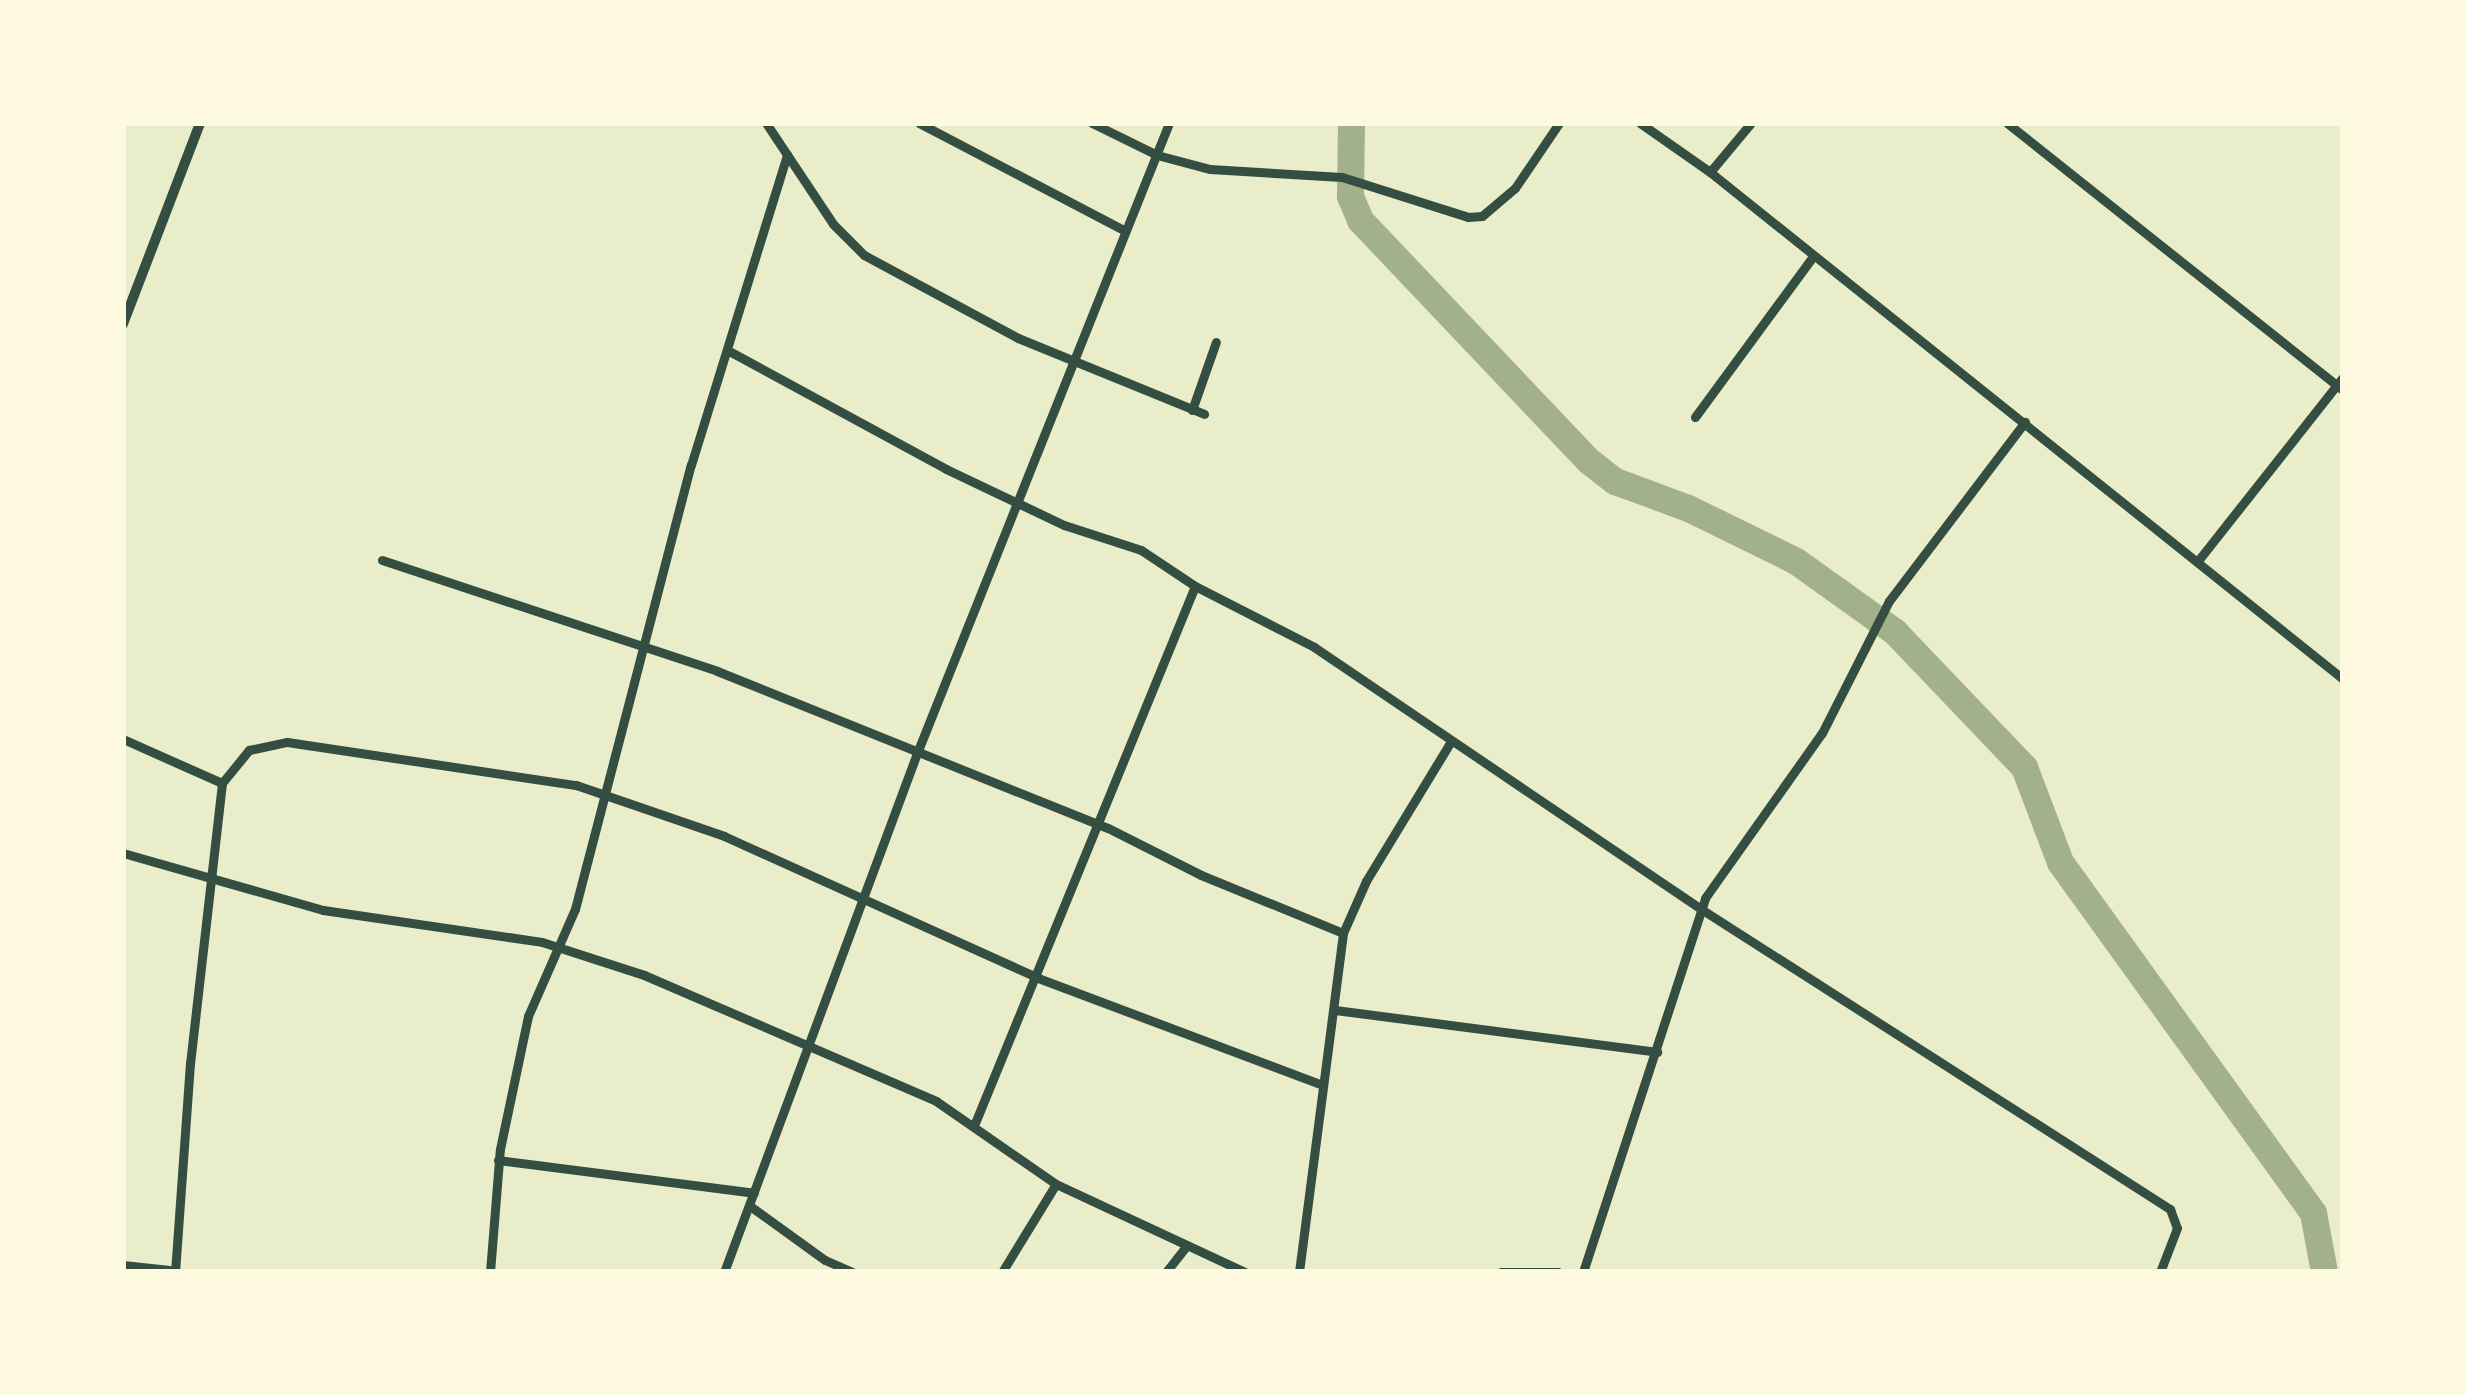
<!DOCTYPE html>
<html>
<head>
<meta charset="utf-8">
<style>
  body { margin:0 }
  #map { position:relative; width:2466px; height:1395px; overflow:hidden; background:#e9edc9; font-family:"DejaVu Sans",sans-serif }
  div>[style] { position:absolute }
  .river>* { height:27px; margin:-13.5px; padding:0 13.5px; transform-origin:13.5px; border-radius:13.5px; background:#a3b18a }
  .minor>* { height:9px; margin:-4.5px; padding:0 4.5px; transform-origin:4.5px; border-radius:4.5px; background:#344e41 }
  .tertiary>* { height:10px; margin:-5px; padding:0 5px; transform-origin:5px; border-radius:5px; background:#344e41 }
  .secondary>* { height:12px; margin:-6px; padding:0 6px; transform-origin:6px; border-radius:6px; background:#344e41 }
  span { translate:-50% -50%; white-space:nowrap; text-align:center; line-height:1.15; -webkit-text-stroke:12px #fefae0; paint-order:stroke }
  .frame { position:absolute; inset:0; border:126px solid #fefae0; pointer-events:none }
</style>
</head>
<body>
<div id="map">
  <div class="river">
    <i style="left:1351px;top:123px;width:73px;rotate:90.8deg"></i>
    <i style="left:1350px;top:196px;width:26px;rotate:67deg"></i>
    <i style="left:1360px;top:220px;width:332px;rotate:46.5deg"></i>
    <i style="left:1589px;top:461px;width:33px;rotate:38deg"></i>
    <i style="left:1615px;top:481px;width:78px;rotate:20.3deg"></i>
    <i style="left:1688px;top:508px;width:120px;rotate:26.1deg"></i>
    <i style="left:1796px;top:561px;width:122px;rotate:35.6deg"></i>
    <i style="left:1895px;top:632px;width:187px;rotate:46.3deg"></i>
    <i style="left:2024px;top:767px;width:102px;rotate:69.2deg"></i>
    <i style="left:2060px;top:862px;width:433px;rotate:54.2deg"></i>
    <i style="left:2313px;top:1213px;width:60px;rotate:79.4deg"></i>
  </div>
  <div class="minor">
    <i style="left:766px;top:123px;width:121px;rotate:56.4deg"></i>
    <i style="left:833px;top:224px;width:44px;rotate:45deg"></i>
    <i style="left:864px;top:255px;width:175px;rotate:28.3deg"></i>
    <i style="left:1018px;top:338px;width:201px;rotate:22.2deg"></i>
    <i style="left:919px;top:123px;width:233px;rotate:27.6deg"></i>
    <i style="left:1092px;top:123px;width:72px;rotate:26.2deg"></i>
    <i style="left:1157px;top:155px;width:55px;rotate:14.8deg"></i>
    <i style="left:1210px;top:169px;width:132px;rotate:3.5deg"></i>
    <i style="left:1342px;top:177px;width:132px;rotate:17.6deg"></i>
    <i style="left:1468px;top:217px;width:14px;rotate:-4deg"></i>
    <i style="left:1482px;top:216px;width:43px;rotate:-40.3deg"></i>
    <i style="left:1515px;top:188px;width:78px;rotate:-55.9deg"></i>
    <i style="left:1640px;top:123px;width:85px;rotate:35deg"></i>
    <i style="left:1710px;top:172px;width:811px;rotate:38.69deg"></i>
    <i style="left:2007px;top:123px;width:429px;rotate:38.5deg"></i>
    <i style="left:1710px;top:172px;width:64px;rotate:-50.1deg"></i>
    <i style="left:729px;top:351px;width:247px;rotate:28.5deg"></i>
    <i style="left:946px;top:469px;width:131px;rotate:25.4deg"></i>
    <i style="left:1064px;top:525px;width:81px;rotate:18deg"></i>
    <i style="left:1141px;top:550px;width:65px;rotate:33.7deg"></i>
    <i style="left:1195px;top:586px;width:134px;rotate:27.1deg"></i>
    <i style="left:1314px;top:647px;width:467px;rotate:34.1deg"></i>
    <i style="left:1701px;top:909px;width:557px;rotate:32.61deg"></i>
    <i style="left:2170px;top:1209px;width:20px;rotate:70deg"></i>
    <i style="left:2177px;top:1228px;width:47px;rotate:111.1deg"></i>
    <i style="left:1192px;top:410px;width:72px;rotate:-70.6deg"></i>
    <i style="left:1695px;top:417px;width:197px;rotate:-53.7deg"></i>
    <i style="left:382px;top:560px;width:353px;rotate:18.3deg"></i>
    <i style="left:717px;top:671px;width:421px;rotate:21.9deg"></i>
    <i style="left:1108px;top:828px;width:104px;rotate:26.8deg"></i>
    <i style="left:1201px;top:875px;width:153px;rotate:22.2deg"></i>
    <i style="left:2197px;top:562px;width:236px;rotate:-51.7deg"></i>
    <i style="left:123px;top:739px;width:108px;rotate:24deg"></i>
    <i style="left:222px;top:783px;width:282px;rotate:96.5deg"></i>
    <i style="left:190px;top:1063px;width:210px;rotate:94.1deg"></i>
    <i style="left:222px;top:783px;width:43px;rotate:-50.7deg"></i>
    <i style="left:249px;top:750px;width:39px;rotate:-12deg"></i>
    <i style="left:287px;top:742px;width:292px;rotate:8.5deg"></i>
    <i style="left:576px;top:785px;width:157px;rotate:19deg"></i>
    <i style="left:724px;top:836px;width:345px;rotate:24.3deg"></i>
    <i style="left:1038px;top:978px;width:303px;rotate:20.6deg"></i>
    <i style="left:123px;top:853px;width:208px;rotate:15.9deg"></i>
    <i style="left:323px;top:910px;width:221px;rotate:8.3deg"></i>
    <i style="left:542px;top:942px;width:107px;rotate:17.9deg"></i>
    <i style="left:644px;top:975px;width:318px;rotate:23.3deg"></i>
    <i style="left:936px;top:1101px;width:146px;rotate:34.7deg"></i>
    <i style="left:1056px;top:1184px;width:208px;rotate:25deg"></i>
    <i style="left:1335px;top:1010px;width:325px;rotate:7.4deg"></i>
    <i style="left:975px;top:1123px;width:580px;rotate:-67.72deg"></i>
    <i style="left:498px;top:1160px;width:258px;rotate:7.3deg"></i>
    <i style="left:750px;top:1206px;width:92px;rotate:35.8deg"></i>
    <i style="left:825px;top:1260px;width:30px;rotate:24deg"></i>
    <i style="left:490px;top:1272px;width:123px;rotate:-85.4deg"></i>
    <i style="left:500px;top:1149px;width:136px;rotate:-78.1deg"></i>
    <i style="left:528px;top:1016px;width:117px;rotate:-66.3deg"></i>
    <i style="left:575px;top:909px;width:459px;rotate:-75.4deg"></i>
    <i style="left:691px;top:465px;width:325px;rotate:-72.8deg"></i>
    <i style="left:724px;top:1272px;width:554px;rotate:-69.6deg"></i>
    <i style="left:917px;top:753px;width:679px;rotate:-68.2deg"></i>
    <i style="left:1002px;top:1272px;width:103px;rotate:-58.5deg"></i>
    <i style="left:1166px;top:1272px;width:34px;rotate:-52deg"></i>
    <i style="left:1299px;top:1272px;width:342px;rotate:-82.6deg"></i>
    <i style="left:1343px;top:933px;width:57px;rotate:-66.1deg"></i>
    <i style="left:1366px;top:881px;width:162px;rotate:-58.7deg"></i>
    <i style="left:1501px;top:1272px;width:57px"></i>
    <i style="left:1583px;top:1272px;width:393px;rotate:-71.9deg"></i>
    <i style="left:1705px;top:898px;width:202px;rotate:-54.7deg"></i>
    <i style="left:1822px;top:733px;width:148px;rotate:-63.1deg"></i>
    <i style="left:1889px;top:601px;width:225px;rotate:-52.8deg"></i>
  </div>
  <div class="tertiary">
    <i style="left:123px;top:324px;width:215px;rotate:-69deg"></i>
  </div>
  <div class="secondary">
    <i style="left:123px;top:1267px;width:47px;rotate:6.1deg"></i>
  </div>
  <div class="frame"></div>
</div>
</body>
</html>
